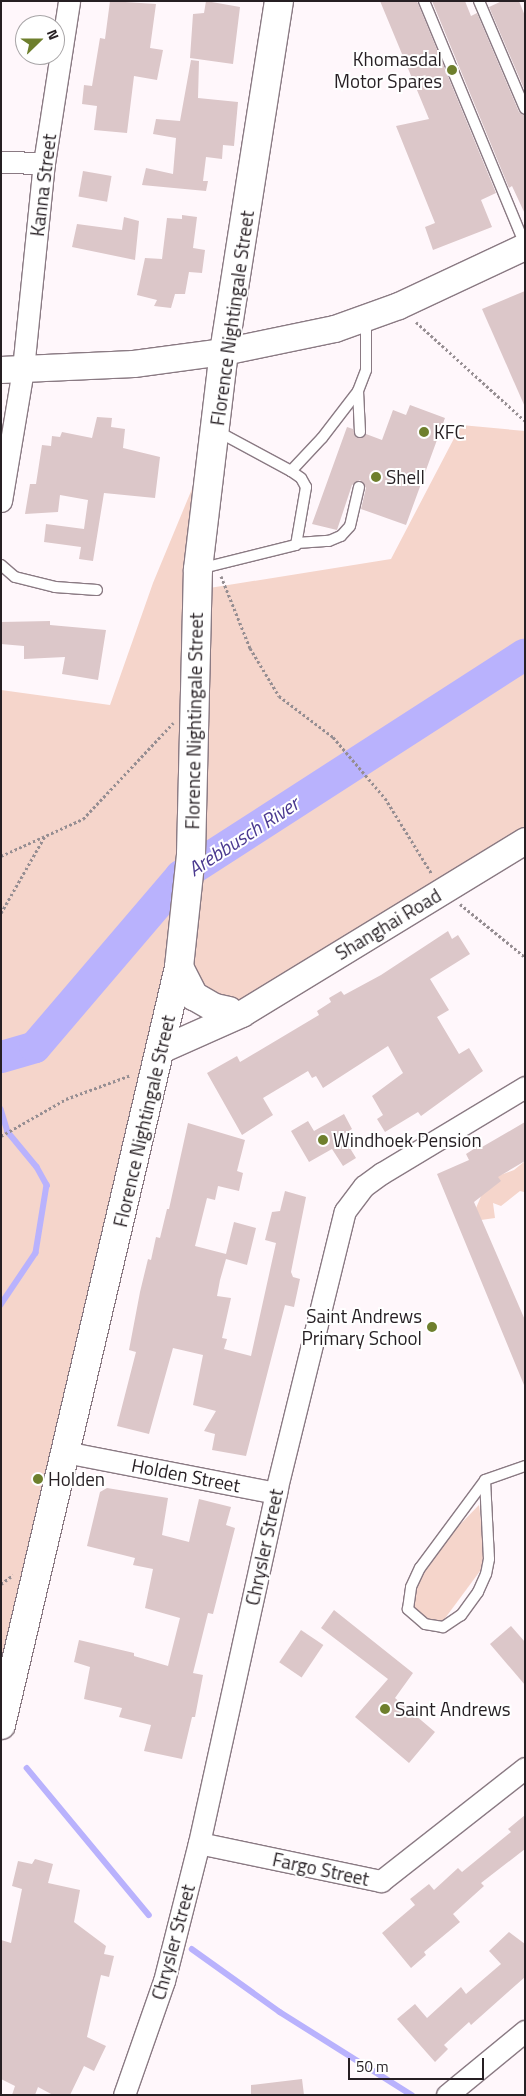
<!DOCTYPE html>
<html>
<head>
<meta charset="utf-8">
<style>
  body { margin:0 }
  #map { position:relative; width:526px; height:2096px; overflow:hidden; background:#fff7fb; font-family:"Titillium Web",sans-serif }
  div>[style] { position:absolute }
  .green>* { inset:0; background:#f5d5cb }
  .stream>* { height:5.5px; margin:-2.75px; padding:0 2.75px; transform-origin:2.75px; border-radius:2.75px; background:#b9b2fd }
  .river>* { height:32px; margin:-16px; padding:0 16px; transform-origin:16px; border-radius:16px; background:#b9b2fd }
  .building>* { inset:0; background:#dcc7c9; transform-origin:0 0 }
  .path>* { height:3px; margin-top:-1.5px; transform-origin:0; background:repeating-linear-gradient(90deg,#968e92 0 2.5px,transparent 0 5px) }
  .roads { filter:drop-shadow(1px 0 #8a7a83) drop-shadow(-1px 0 #8a7a83) drop-shadow(0 1px #8a7a83) drop-shadow(0 -1px #8a7a83) }
  .service>* { height:10px; margin:-5px; padding:0 5px; transform-origin:5px; border-radius:5px; background:#fff }
  .minor>* { height:21px; margin:-10.5px; padding:0 10.5px; transform-origin:10.5px; border-radius:10.5px; background:#fff }
  .tertiary>* { height:26px; margin:-13px; padding:0 13px; transform-origin:13px; border-radius:13px; background:#fff }
  .secondary>* { height:28px; margin:-14px; padding:0 14px; transform-origin:14px; border-radius:14px; background:#fff }
  .dots>* { width:14px; height:14px; translate:-50% -50%; box-sizing:border-box; border:2px solid #fff; border-radius:50% }
  span { translate:-50% -50%; white-space:nowrap; text-align:center; line-height:1.15; -webkit-text-stroke:4px #fff; paint-order:stroke }
  .poi-label { font-size:19px; color:#261f23 }
  .right { translate:-100% -50%; text-align:right }
  .left { translate:0 -50%; text-align:left }
  .street-label { font-size:19px; color:#261f23 }
  .water-label { font-size:20px; color:#4b3a90; font-style:italic }
  .frame { position:absolute; inset:0; border:2px solid #261f23; pointer-events:none }
  .north { position:absolute; left:15px; top:15px; width:50px; height:50px; box-sizing:border-box; background:#fff; border:1px solid #a8a5a7; border-radius:50%; rotate:68deg; font-size:14px; font-weight:700; line-height:20px; text-align:center; color:#261f23 }
  .north::after { content:''; display:block; margin:auto; width:18px; height:22px; background:#6e7f2d; clip-path:polygon(50% 0,100% 100%,50% 72%,0 100%) }
  .scale { position:absolute; left:348px; top:2058px; width:136px; height:22px; box-sizing:border-box; border:2px solid #261f23; border-top:0; padding-left:6px; font-size:15px; line-height:18px; white-space:nowrap; color:#261f23; -webkit-text-stroke:4px #fff; paint-order:stroke }
</style>
</head>
<body>
<div id="map">
  <div class="green">
    <i style="clip-path:polygon(461px 425px,525px 431px,525px 841px,250px 1007px,186px 984px,1px 1725px,1px 690px,110px 705px,153px 583px,216px 431px,197px 590px,391px 559px)"></i>
    <i style="clip-path:polygon(525px 1161px,524px 1192px,520px 1191px,501px 1206px,493px 1203px,495px 1218px,481px 1220px,476px 1208px,482px 1194px,495px 1177px,514px 1170px)"></i>
    <i style="clip-path:polygon(479px 1505px,486px 1563px,443px 1621px,433px 1624px,406px 1605px,414px 1581px,447px 1538px)"></i>
  </div>
  <div class="stream">
    <i style="left:1px;top:1109px;width:24px;rotate:73deg"></i>
    <i style="left:8px;top:1132px;width:45px;rotate:50.4deg"></i>
    <i style="left:37px;top:1167px;width:21px;rotate:61deg"></i>
    <i style="left:47px;top:1185px;width:69px;rotate:99.2deg"></i>
    <i style="left:36px;top:1253px;width:63px;rotate:123.9deg"></i>
    <i style="left:27px;top:1768px;width:191px;rotate:50.3deg"></i>
    <i style="left:192px;top:1949px;width:108px;rotate:35.6deg"></i>
    <i style="left:280px;top:2012px;width:156px;rotate:32.2deg"></i>
  </div>
  <div class="river">
    <i style="left:1px;top:1057px;width:35px;rotate:-16deg"></i>
    <i style="left:35px;top:1047px;width:225px;rotate:-49.5deg"></i>
    <i style="left:181px;top:876px;width:409px;rotate:-32.8deg"></i>
  </div>
  <div class="building">
    <i style="clip-path:polygon(110px 1px,156px 4px,150px 48px,163px 50px,157px 80px,134px 76px,127px 133px,94px 130px,97px 106px,82px 104px,84px 85px,92px 86px,100px 38px,105px 39px)"></i>
    <i style="clip-path:polygon(206px 1px,240px 7px,233px 64px,190px 58px,193px 14px,204px 13px)"></i>
    <i style="clip-path:polygon(380px 1px,417px 1px,496px 193px,481px 200px,492px 227px,433px 250px,425px 227px,435px 223px,396px 126px,429px 119px)"></i>
    <i style="clip-path:polygon(432px 1px,465px 1px,471px 16px,477px 13px,519px 112px,525px 116px,525px 214px,512px 186px,509px 188px)"></i>
    <i style="clip-path:polygon(502px 1px,519px 1px,525px 16px,525px 91px,489px 7px)"></i>
    <i style="clip-path:polygon(191px 60px,199px 61px,198px 98px,238px 102px,234px 146px,223px 145px,222px 159px,206px 157px,203px 181px,208px 181px,206px 191px,142px 185px,146px 168px,173px 174px,176px 138px,153px 134px,156px 119px,180px 121px)"></i>
    <i style="left:83px;top:171px;width:29px;height:26px;rotate:10deg"></i>
    <i style="clip-path:polygon(182px 215px,197px 217px,193px 248px,205px 250px,202px 273px,189px 272px,185px 294px,175px 294px,171px 308px,154px 306px,157px 300px,137px 295px,145px 258px,162px 259px,167px 218px,182px 219px)"></i>
    <i style="clip-path:polygon(124px 217px,139px 221px,135px 260px,72px 247px,77px 224px,122px 230px)"></i>
    <i style="clip-path:polygon(525px 291px,525px 407px,482px 309px)"></i>
    <i style="clip-path:polygon(410px 405px,445px 418px,406px 525px,361px 509px,366px 488px,360px 480px,352px 485px,337px 530px,312px 524px,347px 427px,353px 429px,357px 438px,366px 434px,382px 440px,393px 410px,406px 415px)"></i>
    <i style="clip-path:polygon(97px 417px,112px 418px,111px 427px,125px 429px,123px 448px,160px 457px,155px 498px,104px 493px,93px 561px,79px 559px,81px 547px,44px 542px,46px 524px,84px 529px,88px 500px,60px 495px,58px 512px,25px 514px,30px 484px,36px 484px,42px 445px,51px 446px,52px 436px,60px 437px,62px 432px,92px 438px)"></i>
    <i style="clip-path:polygon(50px 621px,50px 625px,106px 630px,98px 680px,62px 674px,65px 657px,24px 659px,24px 646px,1px 644px,1px 622px)"></i>
    <i style="clip-path:polygon(448px 931px,452px 939px,458px 935px,470px 954px,430px 979px,449px 1010px,437px 1017px,459px 1054px,469px 1048px,483px 1071px,421px 1116px,418px 1112px,385px 1132px,377px 1119px,383px 1115px,372px 1096px,403px 1073px,388px 1046px,323px 1088px,316px 1076px,312px 1078px,308px 1071px,263px 1098px,273px 1115px,242px 1135px,207px 1073px,237px 1056px,240px 1062px,319px 1015px,317px 1011px,331px 1002px,329px 998px,341px 991px,344px 995px,381px 975px)"></i>
    <i style="clip-path:polygon(344px 1114px,352px 1129px,342px 1135px,356px 1158px,343px 1166px,332px 1149px,309px 1162px,291px 1131px,308px 1121px,314px 1131px)"></i>
    <i style="clip-path:polygon(525px 1122px,525px 1161px,498px 1177px,501px 1181px,474px 1202px,525px 1320px,524px 1385px,437px 1174px,469px 1160px,466px 1154px,480px 1145px,482px 1147px)"></i>
    <i style="clip-path:polygon(188px 1123px,245px 1140px,237px 1171px,243px 1173px,239px 1191px,218px 1186px,215px 1200px,207px 1198px,195px 1246px,226px 1254px,234px 1222px,256px 1228px,247px 1265px,226px 1259px,220px 1280px,217px 1296px,231px 1298px,222px 1338px,227px 1339px,224px 1349px,251px 1356px,276px 1243px,265px 1240px,272px 1212px,280px 1211px,285px 1191px,306px 1197px,291px 1272px,293px 1277px,300px 1279px,294px 1307px,285px 1305px,246px 1456px,212px 1450px,215px 1434px,204px 1431px,216px 1411px,193px 1405px,203px 1355px,173px 1348px,149px 1434px,117px 1426px,136px 1352px,129px 1350px,140px 1292px,148px 1259px,151px 1260px,156px 1237px,160px 1238px,167px 1209px,169px 1209px)"></i>
    <i style="clip-path:polygon(107px 1488px,168px 1498px,162px 1535px,189px 1542px,199px 1499px,231px 1507px,226px 1525px,235px 1528px,213px 1614px,208px 1613px,193px 1673px,203px 1675px,195px 1717px,192px 1717px,182px 1759px,144px 1751px,151px 1725px,119px 1717px,122px 1708px,84px 1699px,90px 1667px,74px 1662px,79px 1640px,134px 1653px,134px 1656px,168px 1666px,180px 1618px,145px 1608px,153px 1569px,133px 1565px,135px 1558px,87px 1546px,100px 1492px)"></i>
    <i style="clip-path:polygon(334px 1610px,413px 1673px,395px 1698px,435px 1732px,409px 1763px,355px 1717px,388px 1679px,321px 1628px)"></i>
    <i style="clip-path:polygon(511px 1626px,525px 1642px,525px 1685px,490px 1644px)"></i>
    <i style="left:301px;top:1630px;width:27px;height:39px;rotate:34deg"></i>
    <i style="clip-path:polygon(525px 1815px,525px 1849px,481px 1883px,484px 1886px,453px 1914px,460px 1922px,424px 1952px,426px 1955px,411px 1968px,382px 1933px,415px 1905px,410px 1899px,429px 1884px,434px 1890px,458px 1868px,462px 1872px,511px 1832px,508px 1829px)"></i>
    <i style="clip-path:polygon(35px 1859px,53px 1864px,48px 1883px,80px 1890px,74px 1922px,106px 1946px,104px 1954px,114px 1956px,109px 1977px,101px 1975px,87px 2037px,106px 2046px,94px 2071px,84px 2066px,70px 2095px,53px 2095px,38px 2087px,35px 2095px,12px 2095px,15px 2086px,1px 2079px,1px 1940px,11px 1943px,22px 1889px,12px 1886px,18px 1861px,32px 1864px)"></i>
    <i style="clip-path:polygon(509px 1932px,525px 1944px,525px 1977px,471px 2025px,469px 2022px,444px 2045px,448px 2049px,435px 2062px,397px 2019px,415px 2004px,427px 2018px,461px 1987px,466px 1994px,501px 1964px,489px 1951px)"></i>
    <i style="clip-path:polygon(302px 2079px,304px 2095px,251px 2095px,251px 2085px)"></i>
  </div>
  <div class="path">
    <i style="left:416px;top:322px;width:147px;rotate:42.2deg"></i>
    <i style="left:221px;top:576px;width:78px;rotate:68.1deg"></i>
    <i style="left:250px;top:648px;width:56px;rotate:58.9deg"></i>
    <i style="left:279px;top:696px;width:68px;rotate:37.2deg"></i>
    <i style="left:333px;top:737px;width:80px;rotate:49.6deg"></i>
    <i style="left:385px;top:798px;width:89px;rotate:58.3deg"></i>
    <i style="left:1px;top:856px;width:90px;rotate:-24.3deg"></i>
    <i style="left:83px;top:819px;width:132px;rotate:-46.8deg"></i>
    <i style="left:460px;top:904px;width:84px;rotate:39.2deg"></i>
    <i style="left:1px;top:913px;width:89px;rotate:-60.3deg"></i>
    <i style="left:1px;top:1136px;width:75px;rotate:-29.6deg"></i>
    <i style="left:66px;top:1099px;width:69px;rotate:-20.3deg"></i>
    <i style="left:1px;top:1584px;width:15px;rotate:-37deg"></i>
  </div>
  <div class="roads">
    <div class="service">
      <i style="left:424px;top:1px;width:264px;rotate:67.5deg"></i>
      <i style="left:479px;top:1px;width:117px;rotate:66.9deg"></i>
      <i style="left:358px;top:391px;width:41px;rotate:87.2deg"></i>
      <i style="left:291px;top:471px;width:45px;rotate:-46.8deg"></i>
      <i style="left:322px;top:438px;width:59px;rotate:-52.5deg"></i>
      <i style="left:358px;top:391px;width:22px;rotate:-69deg"></i>
      <i style="left:366px;top:370px;width:50px;rotate:-90deg"></i>
      <i style="left:297px;top:543px;width:32px;rotate:-4deg"></i>
      <i style="left:329px;top:541px;width:13px;rotate:-23deg"></i>
      <i style="left:341px;top:536px;width:13px;rotate:-48deg"></i>
      <i style="left:350px;top:526px;width:40px;rotate:-77deg"></i>
      <i style="left:1px;top:565px;width:18px;rotate:41deg"></i>
      <i style="left:15px;top:577px;width:41px;rotate:14deg"></i>
      <i style="left:55px;top:587px;width:42px;rotate:4.1deg"></i>
      <i style="left:199px;top:569px;width:100px;rotate:-13.9deg"></i>
      <i style="left:296px;top:545px;width:59px;rotate:-80.2deg"></i>
      <i style="left:306px;top:487px;width:10px;rotate:-119deg"></i>
      <i style="left:301px;top:478px;width:12px;rotate:-145deg"></i>
      <i style="left:291px;top:471px;width:84px;rotate:-151.6deg"></i>
      <i style="left:485px;top:1480px;width:79px;rotate:87.1deg"></i>
      <i style="left:489px;top:1559px;width:15px;rotate:101deg"></i>
      <i style="left:486px;top:1574px;width:20px;rotate:114deg"></i>
      <i style="left:478px;top:1592px;width:29px;rotate:126deg"></i>
      <i style="left:461px;top:1615px;width:22px;rotate:146deg"></i>
      <i style="left:443px;top:1627px;width:18px;rotate:-171deg"></i>
      <i style="left:425px;top:1624px;width:23px;rotate:-139deg"></i>
      <i style="left:408px;top:1609px;width:22px;rotate:-82deg"></i>
      <i style="left:411px;top:1587px;width:21px;rotate:-65deg"></i>
      <i style="left:420px;top:1568px;width:109px;rotate:-53.5deg"></i>
      <i style="left:485px;top:1480px;width:42px;rotate:-19.3deg"></i>
    </div>
    <div class="minor">
      <i style="left:1px;top:162px;width:43px;rotate:1.3deg"></i>
      <i style="left:1px;top:501px;width:134px;rotate:-80.5deg"></i>
      <i style="left:23px;top:369px;width:207px;rotate:-84.2deg"></i>
      <i style="left:44px;top:163px;width:164px;rotate:-81.2deg"></i>
      <i style="left:65px;top:1452px;width:215px;rotate:11deg"></i>
      <i style="left:199px;top:1843px;width:186px;rotate:11.8deg"></i>
      <i style="left:381px;top:1881px;width:183px;rotate:-38.1deg"></i>
      <i style="left:124px;top:2095px;width:121px;rotate:-70.7deg"></i>
      <i style="left:164px;top:1981px;width:142px;rotate:-75.8deg"></i>
      <i style="left:199px;top:1843px;width:364px;rotate:-77.6deg"></i>
      <i style="left:277px;top:1487px;width:284px;rotate:-76.2deg"></i>
      <i style="left:345px;top:1211px;width:31px;rotate:-53deg"></i>
      <i style="left:364px;top:1186px;width:22px;rotate:-36deg"></i>
      <i style="left:382px;top:1173px;width:167px;rotate:-31deg"></i>
      <i style="left:447px;top:2095px;width:101px;rotate:-39.4deg"></i>
    </div>
    <div class="tertiary">
      <i style="left:1px;top:370px;width:133px;rotate:-2.6deg"></i>
      <i style="left:134px;top:364px;width:91px;rotate:-7.6deg"></i>
      <i style="left:224px;top:352px;width:113px;rotate:-11.7deg"></i>
      <i style="left:335px;top:329px;width:68px;rotate:-19.8deg"></i>
      <i style="left:399px;top:306px;width:139px;rotate:-25.1deg"></i>
      <i style="left:161px;top:1050px;width:89px;rotate:-24deg"></i>
      <i style="left:242px;top:1014px;width:332px;rotate:-31.4deg"></i>
    </div>
    <div class="secondary">
      <i style="left:179px;top:967px;width:33px;rotate:63deg"></i>
      <i style="left:194px;top:996px;width:24px;rotate:30deg"></i>
      <i style="left:215px;top:1008px;width:14px;rotate:12deg"></i>
      <i style="left:1px;top:1725px;width:779px;rotate:-76.78deg"></i>
      <i style="left:179px;top:967px;width:114px;rotate:-83.9deg"></i>
      <i style="left:191px;top:854px;width:285px;rotate:-88.6deg"></i>
      <i style="left:198px;top:569px;width:219px;rotate:-83.2deg"></i>
      <i style="left:224px;top:352px;width:355px;rotate:-81.1deg"></i>
    </div>
  </div>
  <div class="dots">
    <i style="left:452px;top:70px;background:#6e7f2d"></i>
    <i style="left:424px;top:432px;background:#6e7f2d"></i>
    <i style="left:376px;top:477px;background:#6e7f2d"></i>
    <i style="left:323px;top:1140px;background:#6e7f2d"></i>
    <i style="left:432px;top:1327px;background:#6e7f2d"></i>
    <i style="left:38px;top:1479px;background:#6e7f2d"></i>
    <i style="left:385px;top:1709px;background:#6e7f2d"></i>
  </div>
  <div class="poi-label">
    <span class="right" style="left:442px;top:70px">Khomasdal<br>Motor Spares</span>
    <span class="left" style="left:434px;top:432px">KFC</span>
    <span class="left" style="left:386px;top:477px">Shell</span>
    <span class="left" style="left:333px;top:1140px">Windhoek Pension</span>
    <span class="right" style="left:422px;top:1327px">Saint Andrews<br>Primary School</span>
    <span class="left" style="left:48px;top:1479px">Holden</span>
    <span class="left" style="left:395px;top:1709px">Saint Andrews</span>
  </div>
  <div class="street-label">
    <span style="left:43px;top:185px;rotate:-83deg">Kanna Street</span>
    <span style="left:232px;top:318px;rotate:-82deg">Florence Nightingale Street</span>
    <span style="left:194px;top:721px;rotate:-89deg">Florence Nightingale Street</span>
    <span style="left:388px;top:924px;rotate:-31deg">Shanghai Road</span>
    <span style="left:144px;top:1121px;rotate:-77deg">Florence Nightingale Street</span>
    <span style="left:186px;top:1475px;rotate:11deg">Holden Street</span>
    <span style="left:264px;top:1547px;rotate:-78deg">Chrysler Street</span>
    <span style="left:321px;top:1869px;rotate:12deg">Fargo Street</span>
    <span style="left:173px;top:1942px;rotate:-75deg">Chrysler Street</span>
  </div>
  <div class="water-label">
    <span style="left:243px;top:836px;rotate:-33deg">Arebbusch River</span>
  </div>
  <div class="frame"></div>
  <div class="north">N</div>
  <div class="scale">50 m</div>
</div>
</body>
</html>
